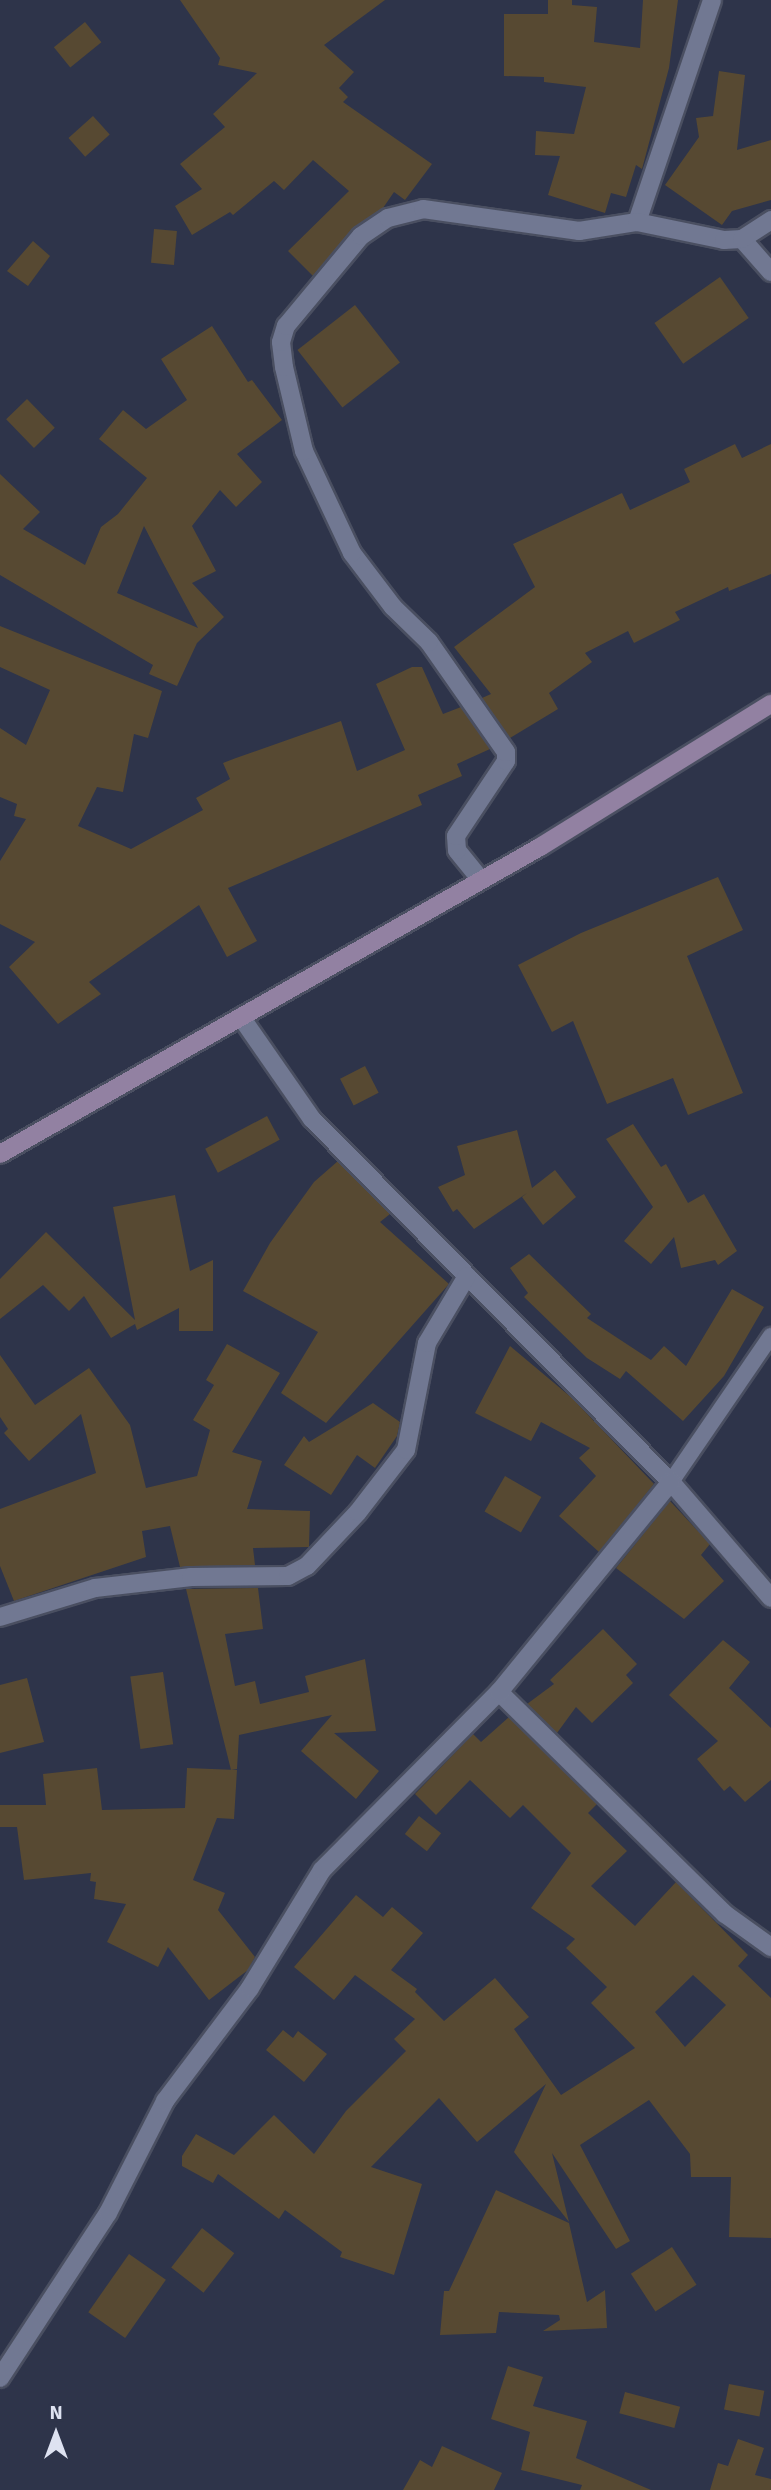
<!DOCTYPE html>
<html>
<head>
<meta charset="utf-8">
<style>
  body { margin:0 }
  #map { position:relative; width:771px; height:2490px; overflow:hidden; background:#2e344a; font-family:Signika,sans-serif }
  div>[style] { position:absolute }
  .building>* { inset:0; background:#574932; transform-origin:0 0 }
  .roads { filter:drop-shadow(2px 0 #4a4f61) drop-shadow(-2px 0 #4a4f61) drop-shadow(0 2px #4a4f61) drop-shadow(0 -2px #4a4f61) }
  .lane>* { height:16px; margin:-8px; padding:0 8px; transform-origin:8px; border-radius:8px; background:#717892 }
  .street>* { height:18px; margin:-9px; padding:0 9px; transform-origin:9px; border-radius:9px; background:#717892 }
  .secondary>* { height:18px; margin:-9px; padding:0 9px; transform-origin:9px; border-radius:9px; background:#9281a2 }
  span { translate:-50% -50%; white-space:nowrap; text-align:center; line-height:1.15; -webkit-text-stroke:5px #2e344a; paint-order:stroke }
  .north { position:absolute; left:21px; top:2399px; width:70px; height:70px; -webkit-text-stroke:5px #2e344a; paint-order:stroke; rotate:0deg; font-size:19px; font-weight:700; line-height:28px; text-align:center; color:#dee2f1 }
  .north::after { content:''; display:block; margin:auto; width:24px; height:32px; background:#dee2f1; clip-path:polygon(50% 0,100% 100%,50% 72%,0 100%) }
</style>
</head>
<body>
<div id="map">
  <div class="building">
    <i style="clip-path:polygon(180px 0,385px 0,324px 45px,354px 72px,339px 88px,348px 97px,343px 102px,432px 164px,405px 200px,394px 192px,383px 208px,353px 228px,313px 276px,288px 251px,349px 191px,313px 160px,284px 190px,274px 181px,233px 215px,230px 212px,192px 235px,175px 206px,202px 189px,180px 164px,225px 127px,213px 114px,257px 73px,218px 65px,220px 58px)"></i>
    <i style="clip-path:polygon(548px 0,572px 0,572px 5px,597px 7px,594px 42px,640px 48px,643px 0,678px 0,669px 68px,642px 169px,636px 165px,626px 197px,611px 193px,605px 213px,548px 195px,560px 156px,535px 155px,536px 131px,574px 134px,586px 87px,544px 82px,544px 77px,504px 76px,504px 14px,548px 14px)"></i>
    <i style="left:85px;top:22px;width:26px;height:40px;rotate:51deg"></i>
    <i style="clip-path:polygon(719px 71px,745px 75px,737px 150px,771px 140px,771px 200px,732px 211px,722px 225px,665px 185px,699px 137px,696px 118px,713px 116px)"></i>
    <i style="left:93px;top:116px;width:25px;height:33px;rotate:48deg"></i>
    <i style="left:154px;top:229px;width:23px;height:34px;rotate:5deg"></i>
    <i style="clip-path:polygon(33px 241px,50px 256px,28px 286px,7px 271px)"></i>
    <i style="left:720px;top:277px;width:50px;height:80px;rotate:55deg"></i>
    <i style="left:355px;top:305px;width:73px;height:73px;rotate:52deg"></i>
    <i style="clip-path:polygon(evenodd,212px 326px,248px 382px,252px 380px,282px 420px,237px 454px,262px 482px,236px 507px,220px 490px,192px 526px,216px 571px,192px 583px,224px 617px,197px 643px,177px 686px,149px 674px,153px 665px,0 575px,0 474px,40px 512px,23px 529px,85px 565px,101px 527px,118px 514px,147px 478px,99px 439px,123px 410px,146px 429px,187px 400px,161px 359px,212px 326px,144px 526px,163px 563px,198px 628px,117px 593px,144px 526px)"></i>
    <i style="left:27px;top:399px;width:40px;height:29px;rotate:46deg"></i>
    <i style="clip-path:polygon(735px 444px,742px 458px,771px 444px,771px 574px,729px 591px,728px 587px,675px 612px,680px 620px,634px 643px,628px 631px,585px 653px,592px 662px,549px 693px,558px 709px,510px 738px,482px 698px,491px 694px,454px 647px,535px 587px,513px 544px,622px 493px,630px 510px,690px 482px,684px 469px)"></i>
    <i style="clip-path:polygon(0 626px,162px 691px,148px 738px,134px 734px,123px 792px,97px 787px,78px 826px,131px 849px,203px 810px,196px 798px,230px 779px,223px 763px,236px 758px,341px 721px,357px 771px,405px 750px,376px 684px,412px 667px,422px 667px,443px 714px,461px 707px,490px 749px,457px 764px,462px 776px,418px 795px,422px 805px,228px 888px,257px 941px,227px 957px,199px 905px,89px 982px,101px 994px,58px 1024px,9px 967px,35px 942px,0 924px,0 861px,26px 819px,14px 816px,17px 804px,0 797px,0 728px,26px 745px,50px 690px,0 667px)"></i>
    <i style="clip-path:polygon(718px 877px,743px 930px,687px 956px,743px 1093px,688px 1115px,673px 1078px,607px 1104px,573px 1021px,552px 1032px,518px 965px,581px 933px)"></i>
    <i style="left:365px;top:1066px;width:30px;height:28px;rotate:63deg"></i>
    <i style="left:267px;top:1116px;width:27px;height:70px;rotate:62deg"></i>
    <i style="clip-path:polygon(633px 1124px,661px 1167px,666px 1164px,688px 1203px,704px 1194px,737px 1251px,718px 1265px,715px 1260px,681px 1268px,674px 1237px,651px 1264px,624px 1241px,653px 1207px,606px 1139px)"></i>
    <i style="clip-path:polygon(517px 1130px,532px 1188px,555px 1170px,576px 1197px,543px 1225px,522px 1197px,527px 1193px,474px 1229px,457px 1209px,453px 1212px,438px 1187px,465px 1175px,457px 1146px)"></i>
    <i style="clip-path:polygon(338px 1161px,390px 1214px,380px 1222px,449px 1284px,326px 1423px,281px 1393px,318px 1332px,243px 1291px,270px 1243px,314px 1182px)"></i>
    <i style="clip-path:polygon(175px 1195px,190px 1271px,213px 1260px,213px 1331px,179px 1331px,179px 1308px,137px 1330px,135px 1324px,111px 1338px,84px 1296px,69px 1311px,43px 1285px,0 1319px,0 1279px,46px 1232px,135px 1320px,113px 1207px)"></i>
    <i style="clip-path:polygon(529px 1254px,591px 1314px,587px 1318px,651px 1360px,664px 1346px,686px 1366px,732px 1289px,764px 1307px,724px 1376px,683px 1421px,626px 1371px,620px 1379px,587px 1358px,524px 1297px,528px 1293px,510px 1268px)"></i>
    <i style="clip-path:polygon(227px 1344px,280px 1373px,232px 1452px,262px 1461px,247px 1509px,310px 1511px,309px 1547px,253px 1548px,255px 1565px,180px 1567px,170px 1526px,142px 1531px,146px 1557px,14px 1601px,0 1566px,0 1509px,96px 1473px,81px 1414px,29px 1461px,4px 1433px,8px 1429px,0 1417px,0 1355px,35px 1405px,89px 1368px,130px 1425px,146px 1488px,197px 1476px,210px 1430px,193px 1420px,214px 1385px,206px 1380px)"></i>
    <i style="clip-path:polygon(510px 1346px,572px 1398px,654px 1484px,599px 1552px,559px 1516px,596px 1476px,579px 1458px,590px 1448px,541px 1422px,531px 1441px,475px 1413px)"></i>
    <i style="clip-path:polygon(373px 1403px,400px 1422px,397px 1436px,375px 1468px,357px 1455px,331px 1495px,284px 1465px,304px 1436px,309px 1442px)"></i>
    <i style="left:505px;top:1476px;width:42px;height:41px;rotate:30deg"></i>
    <i style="clip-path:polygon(670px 1501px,710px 1544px,701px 1555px,724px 1581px,684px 1619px,616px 1568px)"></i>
    <i style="clip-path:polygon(258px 1588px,263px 1629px,225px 1634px,235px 1686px,255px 1681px,260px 1704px,309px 1692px,305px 1676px,365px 1659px,376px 1731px,334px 1733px,379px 1771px,356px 1799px,301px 1751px,332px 1715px,239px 1735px,237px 1769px,231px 1770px,186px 1589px)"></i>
    <i style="clip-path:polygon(603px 1629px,637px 1664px,626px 1675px,633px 1683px,592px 1723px,576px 1707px,557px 1733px,527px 1704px,554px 1684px,550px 1680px)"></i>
    <i style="clip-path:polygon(723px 1640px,750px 1662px,729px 1688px,771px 1728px,771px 1780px,745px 1802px,730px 1786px,724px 1791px,697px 1759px,718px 1741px,669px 1695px)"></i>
    <i style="left:163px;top:1672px;width:73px;height:33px;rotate:82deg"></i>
    <i style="clip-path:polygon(27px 1678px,44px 1742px,0 1753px,0 1685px)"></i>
    <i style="clip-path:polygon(evenodd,509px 1717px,597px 1804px,588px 1813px,627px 1851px,591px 1886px,635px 1926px,676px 1882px,748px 1955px,738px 1966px,771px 1998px,771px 2238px,729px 2237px,731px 2177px,691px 2177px,690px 2154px,649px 2100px,580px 2145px,630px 2241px,616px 2249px,552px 2153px,569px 2222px,514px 2152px,546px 2084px,477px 2142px,439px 2098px,371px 2167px,422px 2184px,394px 2275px,340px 2257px,342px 2252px,285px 2210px,279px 2219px,218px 2174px,213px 2183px,182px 2166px,182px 2156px,196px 2134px,234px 2155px,274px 2115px,314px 2154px,346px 2111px,406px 2051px,394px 2039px,415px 2019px,355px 1975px,334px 2000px,294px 1967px,356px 1895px,383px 1917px,392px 1907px,423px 1933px,391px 1970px,417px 1989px,415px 1992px,444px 2021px,495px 1978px,529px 2017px,514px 2029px,561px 2095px,635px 2048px,591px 2003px,607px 1987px,566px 1948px,575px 1939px,531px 1908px,571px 1853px,523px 1805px,510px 1818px,470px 1780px,436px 1815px,415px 1794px,473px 1734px,481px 1742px,509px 1717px,693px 1975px,726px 2005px,685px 2047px,655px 2012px,693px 1975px)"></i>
    <i style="clip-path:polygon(97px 1768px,102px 1810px,185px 1808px,187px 1768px,237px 1770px,234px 1819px,217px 1818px,193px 1880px,225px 1893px,218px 1910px,255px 1957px,248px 1970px,209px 2000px,168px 1947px,158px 1967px,107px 1942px,126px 1904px,94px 1899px,96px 1882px,90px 1881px,91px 1873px,24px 1880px,17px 1827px,0 1827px,0 1805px,46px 1805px,43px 1774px)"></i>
    <i style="left:419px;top:1816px;width:28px;height:23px;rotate:38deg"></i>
    <i style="clip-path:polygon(283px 2030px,293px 2038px,298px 2031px,327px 2054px,304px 2082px,266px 2050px)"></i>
    <i style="clip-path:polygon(496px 2190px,569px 2223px,587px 2302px,605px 2290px,607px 2328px,543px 2331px,560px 2320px,559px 2315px,499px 2312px,496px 2333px,440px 2335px,444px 2291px,449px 2291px)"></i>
    <i style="left:202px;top:2228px;width:41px;height:50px;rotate:38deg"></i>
    <i style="left:672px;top:2247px;width:45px;height:49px;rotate:57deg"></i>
    <i style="left:129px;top:2254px;width:45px;height:71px;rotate:35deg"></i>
    <i style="clip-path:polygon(508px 2366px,543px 2377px,533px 2406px,587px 2421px,576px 2458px,651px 2490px,580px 2490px,582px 2485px,521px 2470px,530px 2432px,491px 2419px)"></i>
    <i style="left:729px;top:2384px;width:36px;height:26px;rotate:11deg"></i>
    <i style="left:625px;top:2392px;width:57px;height:22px;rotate:15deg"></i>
    <i style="clip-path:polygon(738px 2439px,764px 2448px,755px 2475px,771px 2479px,771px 2490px,710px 2490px,718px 2463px,728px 2466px)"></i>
    <i style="clip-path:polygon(442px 2446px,502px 2473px,494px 2490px,403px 2490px,420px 2460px,432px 2467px)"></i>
  </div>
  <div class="roads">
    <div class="lane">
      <i style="left:671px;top:1482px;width:177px;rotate:-55.6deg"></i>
    </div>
    <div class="street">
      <i style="left:637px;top:222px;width:234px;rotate:-71.3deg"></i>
      <i style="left:742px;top:239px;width:44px;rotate:48.7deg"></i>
      <i style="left:481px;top:880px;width:38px;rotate:-129deg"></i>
      <i style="left:457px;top:850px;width:14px;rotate:-94deg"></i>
      <i style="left:456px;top:836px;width:90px;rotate:-56.3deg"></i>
      <i style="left:506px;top:761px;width:9px;rotate:-90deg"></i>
      <i style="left:506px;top:752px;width:134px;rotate:-125deg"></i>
      <i style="left:429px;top:642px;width:50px;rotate:-135.8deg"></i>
      <i style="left:393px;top:607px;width:68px;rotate:-127.2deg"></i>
      <i style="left:352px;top:553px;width:113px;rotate:-115.2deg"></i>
      <i style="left:304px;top:451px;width:86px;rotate:-103.4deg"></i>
      <i style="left:284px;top:367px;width:25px;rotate:-97deg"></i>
      <i style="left:281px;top:342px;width:17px;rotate:-73deg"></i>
      <i style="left:286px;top:326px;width:117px;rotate:-50.2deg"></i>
      <i style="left:361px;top:236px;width:32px;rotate:-34deg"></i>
      <i style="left:388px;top:218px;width:36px;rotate:-14deg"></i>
      <i style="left:423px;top:209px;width:158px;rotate:8deg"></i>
      <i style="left:579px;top:231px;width:59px;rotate:-8.8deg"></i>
      <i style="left:637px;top:222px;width:89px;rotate:11.7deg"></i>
      <i style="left:724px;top:240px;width:18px;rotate:-3deg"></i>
      <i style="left:742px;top:239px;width:35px;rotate:-33deg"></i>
      <i style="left:241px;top:1017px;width:124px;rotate:55.2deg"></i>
      <i style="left:312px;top:1119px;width:511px;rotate:45.32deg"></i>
      <i style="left:671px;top:1482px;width:153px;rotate:49.2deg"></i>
      <i style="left:0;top:1617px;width:99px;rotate:-17deg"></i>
      <i style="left:95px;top:1588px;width:97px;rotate:-6.5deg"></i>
      <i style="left:191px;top:1577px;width:97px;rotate:-0.6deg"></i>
      <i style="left:288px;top:1576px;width:21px;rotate:-28deg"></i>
      <i style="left:307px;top:1566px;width:74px;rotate:-46.6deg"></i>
      <i style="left:358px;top:1512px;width:78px;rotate:-52.3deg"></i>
      <i style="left:406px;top:1450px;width:109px;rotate:-78.9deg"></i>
      <i style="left:427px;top:1343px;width:78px;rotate:-59.2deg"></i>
      <i style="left:499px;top:1692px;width:317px;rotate:44.5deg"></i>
      <i style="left:725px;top:1914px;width:57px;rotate:35.7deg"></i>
      <i style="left:0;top:2378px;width:197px;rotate:-56.8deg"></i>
      <i style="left:108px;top:2213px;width:126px;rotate:-63deg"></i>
      <i style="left:165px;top:2101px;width:141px;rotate:-53deg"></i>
      <i style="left:250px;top:1988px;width:138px;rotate:-58.6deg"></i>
      <i style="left:322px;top:1870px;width:251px;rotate:-45.2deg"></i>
      <i style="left:499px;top:1692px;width:271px;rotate:-50.7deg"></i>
    </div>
    <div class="secondary">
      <i style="left:0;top:1154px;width:621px;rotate:-29.62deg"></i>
      <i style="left:540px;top:847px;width:272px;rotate:-31.8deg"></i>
    </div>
  </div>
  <div class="north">N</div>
</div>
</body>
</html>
